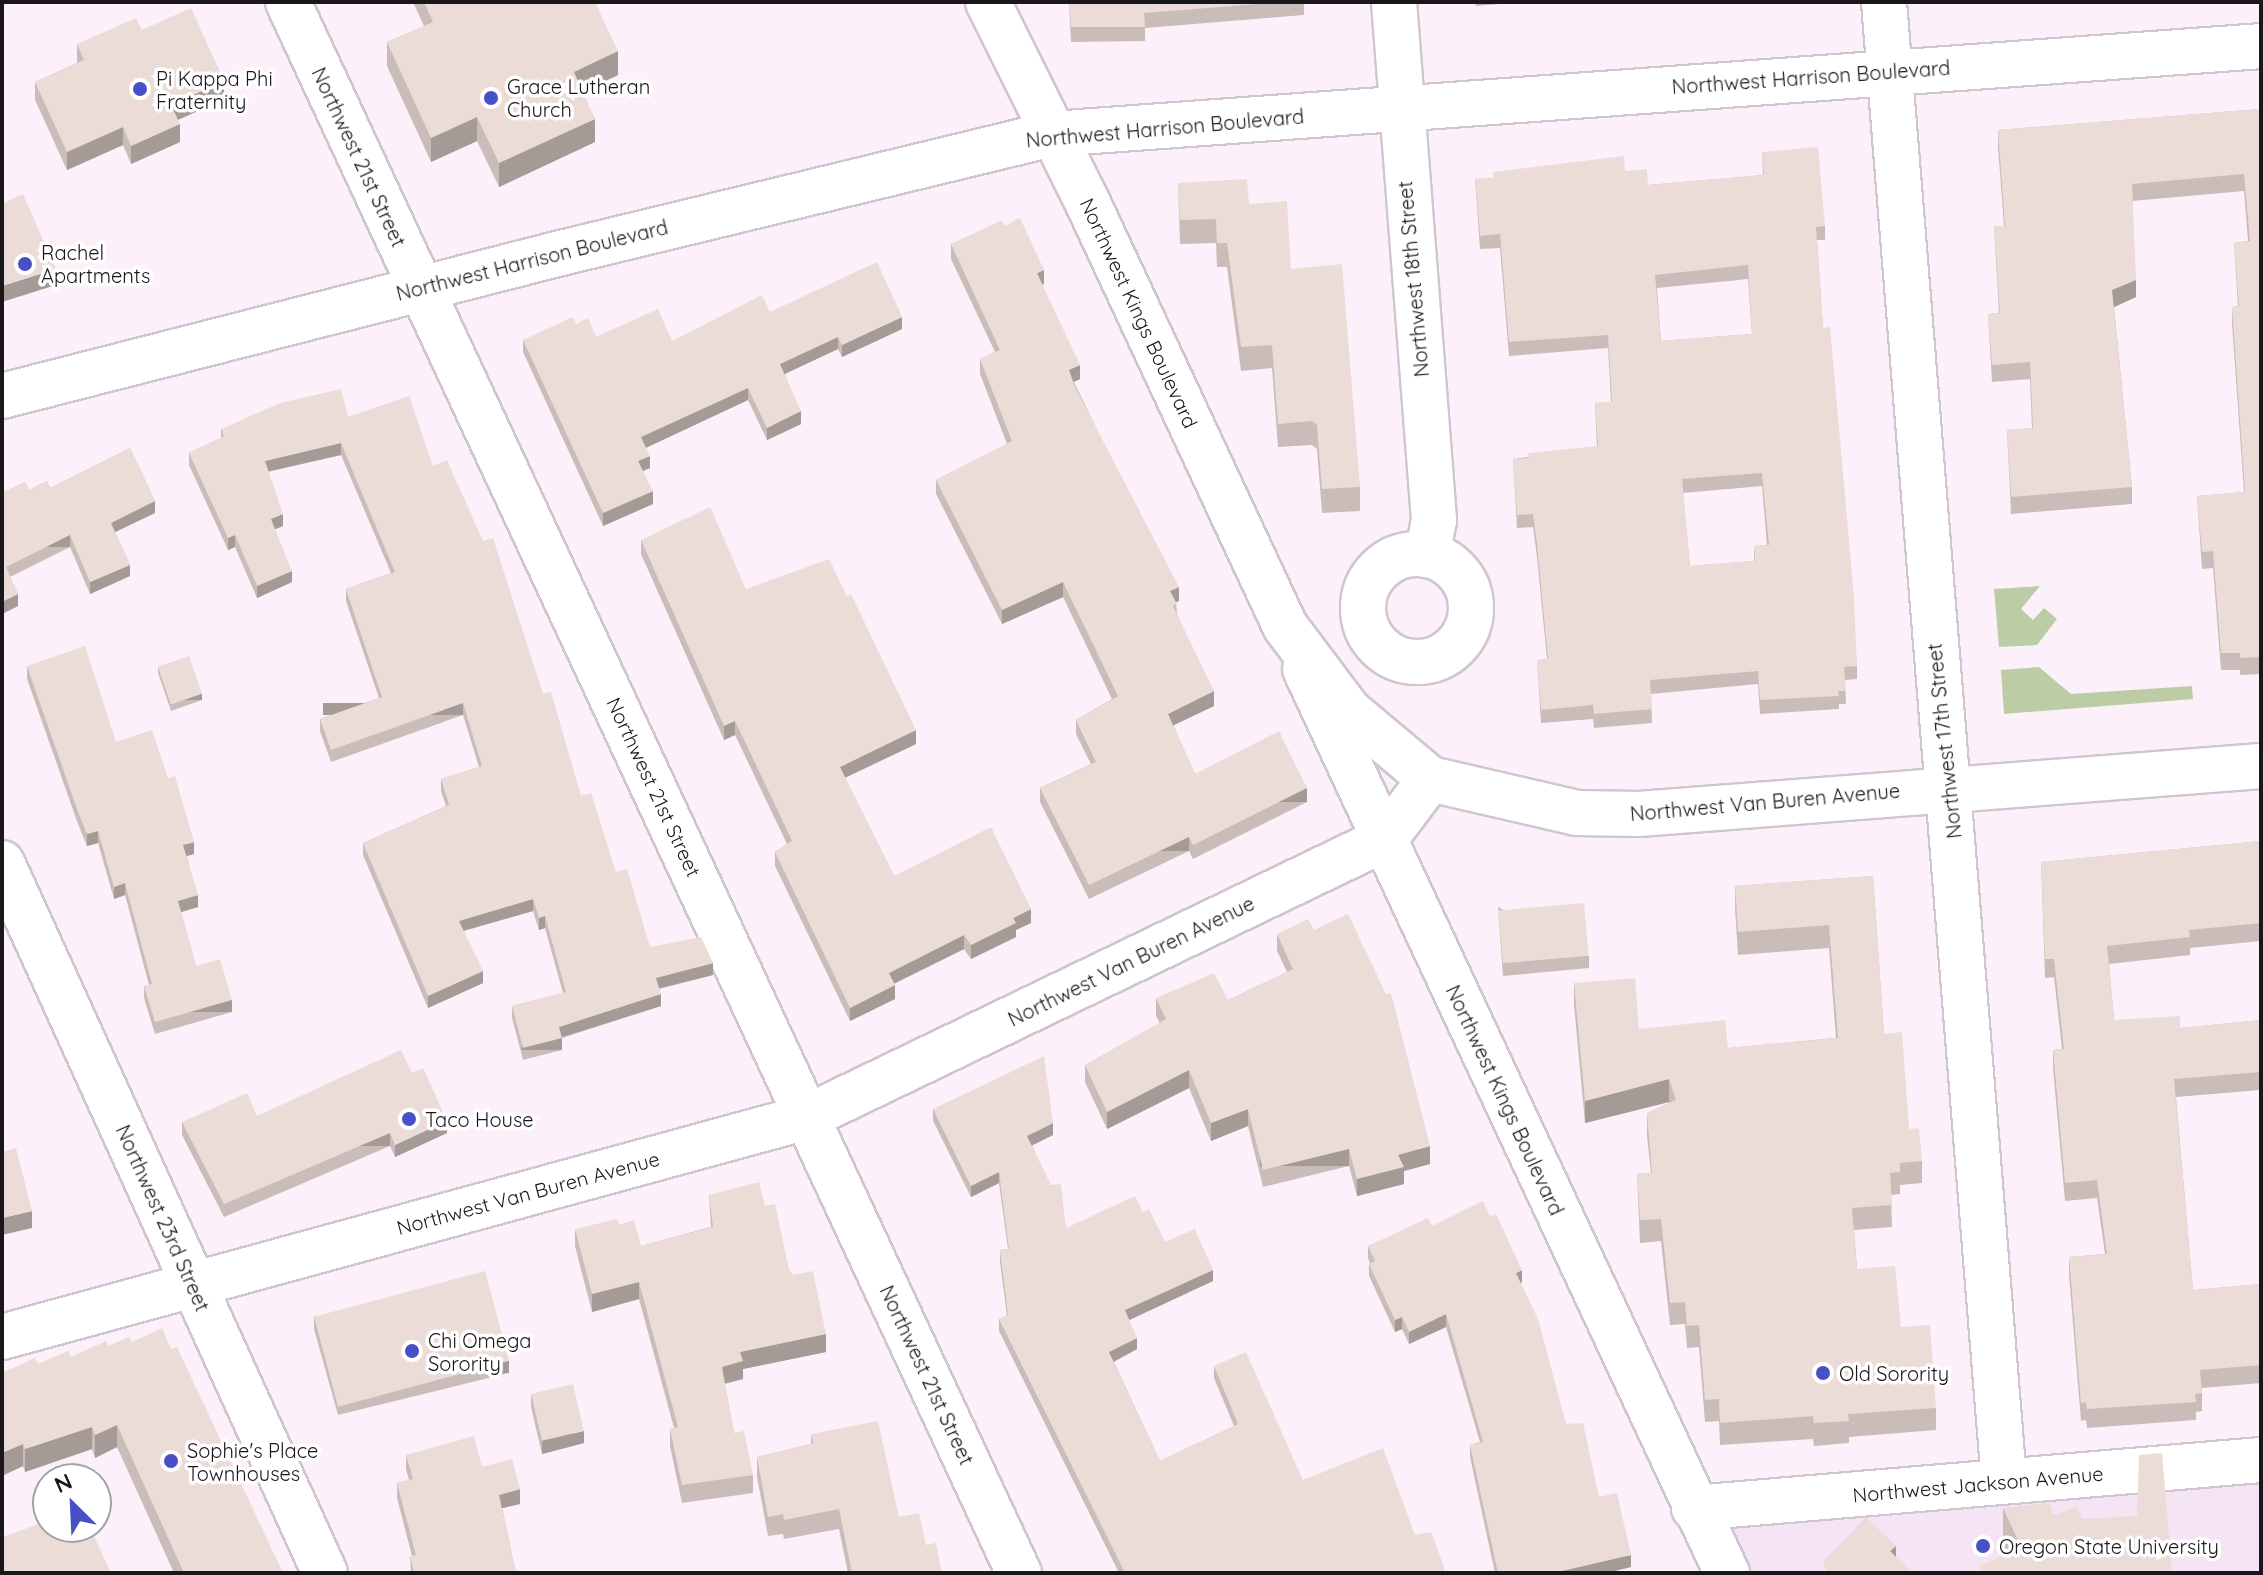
<!DOCTYPE html>
<html>
<head>
<meta charset="utf-8">
<style>
  body { margin:0 }
  #map { position:relative; width:2263px; height:1575px; overflow:hidden; background:#fcf1fb; font-family:Quicksand,sans-serif }
  div>[style] { position:absolute }
  .built>* { inset:0; background:#f5e4f4 }
  .green>* { inset:0; background:#bccda6 }
  .roads { filter:drop-shadow(2px 0 #d0c6d0) drop-shadow(-2px 0 #d0c6d0) drop-shadow(0 2px #d0c6d0) drop-shadow(0 -2px #d0c6d0) }
  .minor>* { height:44px; margin:-22px; padding:0 22px; transform-origin:22px; border-radius:22px; background:#fff }
  .minor>.ring { margin:-22px; padding:0; box-sizing:content-box; background:none; border:44px solid #fff; border-radius:50% }
  .major>* { height:44px; margin:-22px; padding:0 22px; transform-origin:22px; border-radius:22px; background:#fff }
  .wall>* { inset:0; background:#cabdb9 }
  .shaded-wall>* { inset:0; background:#a49a96; transform-origin:0 0 }
  .building>* { inset:0; background:#ebdcd7; transform-origin:0 0 }
  .dots>* { width:22px; height:22px; translate:-50% -50%; box-sizing:border-box; border:4px solid #fff; border-radius:50% }
  span { translate:-50% -50%; white-space:nowrap; text-align:center; line-height:1.15; -webkit-text-stroke:7px #fff; paint-order:stroke }
  .street-label { font-size:20px; color:#1a171a }
  .poi-label { font-size:20px; color:#1a171a }
  .left { translate:0 -50%; text-align:left }
  .frame { position:absolute; inset:0; border:4px solid #1a171a; pointer-events:none }
  .north { position:absolute; left:32px; top:1463px; width:80px; height:80px; box-sizing:border-box; background:#fff; border:2px solid #a3a2a3; border-radius:50%; rotate:336deg; font-size:22px; font-weight:700; line-height:32px; text-align:center; color:#1a171a }
  .north::after { content:''; display:block; margin:auto; width:28px; height:36px; background:#4750c5; clip-path:polygon(50% 0,100% 100%,50% 72%,0 100%) }
</style>
</head>
<body>
<div id="map">
  <div class="built">
    <i style="clip-path:polygon(2261px 1475px,2261px 1573px,1716px 1573px,1695px 1519px)"></i>
  </div>
  <div class="green">
    <i style="clip-path:polygon(2040px 586px,2021px 609px,2033px 620px,2044px 608px,2057px 619px,2037px 645px,1999px 647px,1994px 589px)"></i>
    <i style="clip-path:polygon(2039px 667px,2071px 694px,2192px 686px,2193px 699px,2004px 714px,2001px 670px)"></i>
  </div>
  <div class="roads">
    <div class="minor">
      <i style="left:288px;top:2px;width:1733px;rotate:65.05deg"></i>
      <i style="left:1394px;top:2px;width:520px;rotate:85.58deg"></i>
      <i style="left:1434px;top:520px;width:36px;rotate:101deg"></i>
      <i style="left:1884px;top:2px;width:1483px;rotate:85.36deg"></i>
      <i class="ring" style="left:1363px;top:554px;width:64px;height:64px"></i>
      <i style="left:1305px;top:669px;width:998px;rotate:64.98deg"></i>
      <i style="left:2px;top:863px;width:780px;rotate:65.54deg"></i>
      <i style="left:2px;top:1337px;width:835px;rotate:-15.29deg"></i>
      <i style="left:807px;top:1117px;width:641px;rotate:-25.69deg"></i>
      <i style="left:1385px;top:839px;width:75px;rotate:-53.1deg"></i>
      <i style="left:1694px;top:1508px;width:569px;rotate:-4.84deg"></i>
    </div>
    <div class="major">
      <i style="left:988px;top:2px;width:218px;rotate:63.6deg"></i>
      <i style="left:1085px;top:197px;width:473px;rotate:65deg"></i>
      <i style="left:1285px;top:626px;width:106px;rotate:53deg"></i>
      <i style="left:1349px;top:711px;width:106px;rotate:40deg"></i>
      <i style="left:1430px;top:779px;width:151px;rotate:13deg"></i>
      <i style="left:1577px;top:813px;width:62px;rotate:0.9deg"></i>
      <i style="left:1639px;top:814px;width:624px;rotate:-4.41deg"></i>
      <i style="left:2px;top:396px;width:577px;rotate:-14.35deg"></i>
      <i style="left:561px;top:253px;width:505px;rotate:-13.62deg"></i>
      <i style="left:1052px;top:134px;width:1212px;rotate:-4.16deg"></i>
    </div>
  </div>
  <div class="wall">
    <i style="clip-path:polygon(413px 2px,595px 2px,618px 75px,583px 91px,595px 142px,499px 187px,477px 141px,431px 162px,387px 66px,387px 42px,424px 26px)"></i>
    <i style="clip-path:polygon(1069px 2px,1304px 2px,1304px 15px,1145px 28px,1145px 41px,1071px 42px)"></i>
    <i style="clip-path:polygon(1475px 2px,1523px 2px,1476px 6px)"></i>
    <i style="clip-path:polygon(142px 30px,224px 99px,178px 120px,180px 142px,131px 164px,123px 145px,67px 170px,35px 100px,35px 82px,77px 63px,77px 44px)"></i>
    <i style="clip-path:polygon(2261px 109px,2261px 674px,2240px 675px,2240px 670px,2221px 670px,2213px 568px,2202px 569px,2197px 496px,2244px 492px,2232px 324px,2232px 307px,2238px 306px,2234px 243px,2248px 241px,2244px 191px,2132px 201px,2136px 297px,2114px 307px,2132px 487px,2132px 504px,2011px 514px,2007px 430px,2032px 428px,2030px 379px,1992px 382px,1988px 314px,1999px 313px,1994px 226px,2004px 226px,1998px 147px,1998px 130px)"></i>
    <i style="clip-path:polygon(evenodd,1762px 152px,1825px 226px,1825px 240px,1817px 240px,1823px 328px,1857px 666px,1857px 679px,1845px 680px,1846px 704px,1839px 704px,1839px 709px,1760px 714px,1758px 684px,1651px 694px,1652px 723px,1594px 728px,1593px 719px,1541px 723px,1537px 660px,1547px 659px,1537px 557px,1533px 527px,1517px 528px,1513px 459px,1597px 447px,1595px 403px,1611px 402px,1608px 348px,1509px 356px,1500px 248px,1480px 249px,1475px 179px,1493px 178px,1493px 172px,1625px 171px,1648px 185px,1763px 175px,1762px 152px,1748px 279px,1752px 334px,1661px 341px,1657px 288px,1748px 279px,1762px 152px,1762px 486px,1767px 545px,1754px 546px,1754px 561px,1690px 566px,1683px 493px,1762px 486px)"></i>
    <i style="clip-path:polygon(1178px 183px,1249px 204px,1291px 269px,1360px 487px,1360px 511px,1322px 513px,1317px 449px,1312px 445px,1278px 447px,1272px 368px,1241px 371px,1227px 267px,1217px 267px,1216px 243px,1180px 244px)"></i>
    <i style="clip-path:polygon(1005px 226px,1044px 284px,1042px 284px,1080px 379px,1074px 382px,1179px 601px,1176px 602px,1177px 614px,1214px 706px,1173px 725px,1195px 774px,1307px 802px,1193px 859px,1189px 851px,1089px 899px,1040px 802px,1040px 788px,1091px 764px,1076px 734px,1076px 720px,1112px 699px,1063px 597px,1002px 624px,936px 494px,936px 480px,1007px 444px,980px 374px,980px 359px,995px 352px,951px 259px,951px 244px)"></i>
    <i style="clip-path:polygon(770px 312px,902px 329px,842px 357px,838px 349px,785px 374px,801px 424px,767px 440px,748px 400px,646px 448px,650px 468px,643px 471px,653px 504px,603px 526px,523px 352px,523px 340px,576px 324px,596px 337px,672px 341px)"></i>
    <i style="clip-path:polygon(348px 417px,433px 466px,543px 694px,581px 796px,650px 947px,713px 975px,659px 989px,661px 1006px,562px 1038px,562px 1050px,523px 1060px,512px 1018px,512px 1006px,563px 993px,545px 928px,539px 930px,533px 911px,464px 931px,483px 983px,428px 1008px,363px 855px,363px 843px,446px 806px,441px 791px,441px 779px,479px 767px,463px 715px,331px 762px,320px 731px,320px 719px,379px 698px,346px 601px,346px 589px,391px 573px,341px 455px,268px 472px,283px 526px,275px 529px,292px 582px,257px 598px,235px 547px,228px 550px,189px 465px,189px 453px,221px 438px,221px 429px)"></i>
    <i style="clip-path:polygon(130px 448px,155px 501px,155px 513px,115px 532px,130px 565px,130px 576px,90px 594px,70px 547px,10px 577px,18px 594px,18px 606px,2px 614px,2px 493px,25px 482px,29px 490px,47px 481px,50px 488px)"></i>
    <i style="clip-path:polygon(641px 540px,746px 589px,916px 744px,845px 778px,894px 876px,1031px 923px,1016px 930px,1016px 937px,971px 959px,964px 949px,894px 984px,895px 999px,850px 1021px,775px 866px,775px 852px,787px 844px,735px 735px,724px 740px,641px 554px)"></i>
    <i style="clip-path:polygon(27px 666px,116px 742px,194px 854px,187px 856px,198px 907px,181px 912px,196px 966px,232px 1012px,155px 1034px,144px 998px,144px 986px,149px 985px,125px 895px,114px 899px,98px 843px,87px 846px,78px 824px,27px 679px)"></i>
    <i style="clip-path:polygon(158px 666px,202px 700px,171px 711px,158px 673px)"></i>
    <i style="clip-path:polygon(2261px 841px,2261px 941px,2190px 948px,2190px 955px,2109px 964px,2114px 1020px,2180px 1028px,2261px 1020px,2261px 1090px,2176px 1097px,2193px 1290px,2261px 1284px,2261px 1383px,2202px 1388px,2202px 1411px,2196px 1412px,2196px 1420px,2087px 1428px,2086px 1420px,2081px 1421px,2069px 1275px,2069px 1257px,2105px 1254px,2097px 1198px,2065px 1201px,2053px 1068px,2053px 1050px,2062px 1049px,2054px 977px,2045px 978px,2041px 862px)"></i>
    <i style="clip-path:polygon(1873px 876px,1884px 1034px,1909px 1129px,1922px 1161px,1922px 1183px,1900px 1185px,1900px 1194px,1891px 1195px,1892px 1227px,1854px 1230px,1857px 1269px,1901px 1327px,1936px 1408px,1936px 1430px,1849px 1437px,1849px 1443px,1814px 1446px,1813px 1439px,1720px 1445px,1719px 1421px,1705px 1422px,1699px 1347px,1687px 1348px,1685px 1324px,1670px 1325px,1661px 1241px,1640px 1243px,1637px 1174px,1651px 1173px,1647px 1136px,1647px 1113px,1669px 1103px,1669px 1102px,1585px 1123px,1574px 1005px,1574px 983px,1639px 1029px,1728px 1048px,1836px 1038px,1829px 948px,1738px 955px,1735px 908px,1735px 886px)"></i>
    <i style="clip-path:polygon(1498px 907px,1589px 956px,1589px 968px,1503px 976px)"></i>
    <i style="clip-path:polygon(1277px 934px,1430px 1164px,1404px 1171px,1404px 1184px,1357px 1196px,1349px 1166px,1263px 1187px,1248px 1126px,1211px 1141px,1189px 1088px,1107px 1129px,1085px 1082px,1085px 1065px,1160px 1023px,1156px 1016px,1156px 998px,1228px 1000px,1287px 972px,1277px 951px)"></i>
    <i style="clip-path:polygon(412px 1073px,447px 1133px,395px 1157px,390px 1146px,224px 1217px,182px 1135px,182px 1122px,257px 1116px)"></i>
    <i style="clip-path:polygon(933px 1109px,1053px 1135px,1032px 1145px,1066px 1228px,1143px 1212px,1165px 1242px,1213px 1281px,1129px 1320px,1137px 1349px,1114px 1362px,1160px 1461px,1234px 1426px,1214px 1378px,1214px 1366px,1303px 1480px,1415px 1535px,1445px 1573px,1119px 1573px,999px 1331px,999px 1319px,1007px 1316px,1000px 1262px,1000px 1250px,1008px 1249px,999px 1183px,971px 1197px,933px 1121px)"></i>
    <i style="clip-path:polygon(709px 1195px,765px 1206px,789px 1270px,826px 1352px,743px 1369px,743px 1379px,725px 1384px,734px 1433px,753px 1475px,753px 1493px,682px 1503px,670px 1446px,670px 1429px,674px 1428px,639px 1299px,592px 1312px,575px 1246px,575px 1229px,619px 1225px,641px 1246px,711px 1227px)"></i>
    <i style="clip-path:polygon(1432px 1226px,1522px 1282px,1521px 1283px,1566px 1424px,1631px 1567px,1606px 1573px,1495px 1573px,1470px 1457px,1470px 1445px,1480px 1442px,1446px 1327px,1409px 1344px,1402px 1329px,1395px 1332px,1369px 1276px,1369px 1264px,1370px 1263px,1368px 1258px,1368px 1246px)"></i>
    <i style="clip-path:polygon(314px 1316px,509px 1373px,338px 1415px,314px 1329px)"></i>
    <i style="clip-path:polygon(132px 1342px,171px 1349px,283px 1573px,174px 1573px,117px 1447px,95px 1458px,92px 1449px,25px 1472px,23px 1466px,2px 1476px,2px 1373px,71px 1357px,108px 1346px)"></i>
    <i style="clip-path:polygon(531px 1394px,584px 1443px,542px 1454px,531px 1407px)"></i>
    <i style="clip-path:polygon(811px 1434px,899px 1517px,926px 1545px,942px 1573px,848px 1573px,839px 1529px,784px 1539px,783px 1534px,768px 1536px,757px 1477px,757px 1457px,811px 1444px)"></i>
    <i style="clip-path:polygon(406px 1455px,482px 1467px,520px 1504px,502px 1508px,516px 1573px,411px 1573px,410px 1556px,412px 1556px,397px 1498px,397px 1483px,409px 1480px,406px 1469px)"></i>
    <i style="clip-path:polygon(2003px 1508px,2082px 1519px,2172px 1573px,2006px 1554px,2003px 1548px)"></i>
  </div>
  <div class="shaded-wall">
    <i style="clip-path:polygon(618px 51px,618px 75px,574px 96px,574px 72px)"></i>
    <i style="clip-path:polygon(224px 81px,224px 99px,171px 123px,171px 105px)"></i>
    <i style="clip-path:polygon(477px 117px,477px 141px,431px 162px,431px 138px)"></i>
    <i style="clip-path:polygon(595px 119px,595px 142px,499px 187px,499px 163px)"></i>
    <i style="clip-path:polygon(180px 124px,180px 142px,131px 164px,131px 146px)"></i>
    <i style="clip-path:polygon(123px 127px,123px 145px,67px 170px,67px 152px)"></i>
    <i style="clip-path:polygon(56px 269px,56px 285px,2px 302px,2px 286px)"></i>
    <i style="clip-path:polygon(1044px 270px,1044px 284px,1037px 287px,1037px 273px)"></i>
    <i style="clip-path:polygon(2136px 280px,2136px 297px,2112px 308px,2112px 290px)"></i>
    <i style="clip-path:polygon(902px 317px,902px 329px,842px 357px,842px 345px)"></i>
    <i style="clip-path:polygon(838px 337px,838px 349px,780px 376px,780px 364px)"></i>
    <i style="clip-path:polygon(1080px 365px,1080px 379px,1069px 384px,1069px 370px)"></i>
    <i style="clip-path:polygon(748px 388px,748px 400px,641px 450px,641px 437px)"></i>
    <i style="clip-path:polygon(801px 411px,801px 424px,767px 440px,767px 428px)"></i>
    <i style="clip-path:polygon(341px 443px,341px 455px,265px 472px,265px 461px)"></i>
    <i style="clip-path:polygon(650px 456px,650px 468px,638px 473px,638px 461px)"></i>
    <i style="clip-path:polygon(653px 491px,653px 504px,603px 526px,603px 513px)"></i>
    <i style="clip-path:polygon(155px 501px,155px 513px,111px 534px,111px 523px)"></i>
    <i style="clip-path:polygon(283px 514px,283px 526px,271px 531px,271px 519px)"></i>
    <i style="left:70px;top:535px;width:12px;height:72px;rotate:90deg"></i>
    <i style="clip-path:polygon(235px 535px,235px 547px,228px 550px,228px 538px)"></i>
    <i style="clip-path:polygon(130px 565px,130px 576px,90px 594px,90px 582px)"></i>
    <i style="clip-path:polygon(292px 571px,292px 582px,257px 598px,257px 586px)"></i>
    <i style="clip-path:polygon(1063px 582px,1063px 597px,1002px 624px,1002px 610px)"></i>
    <i style="clip-path:polygon(1179px 587px,1179px 601px,1170px 605px,1170px 591px)"></i>
    <i style="clip-path:polygon(18px 594px,18px 606px,2px 614px,2px 602px)"></i>
    <i style="clip-path:polygon(1214px 691px,1214px 706px,1168px 728px,1168px 714px)"></i>
    <i style="left:202px;top:694px;width:6px;height:33px;rotate:90deg"></i>
    <i style="left:463px;top:703px;width:12px;height:140px;rotate:90deg"></i>
    <i style="clip-path:polygon(735px 721px,735px 735px,724px 740px,724px 726px)"></i>
    <i style="clip-path:polygon(916px 730px,916px 744px,840px 780px,840px 767px)"></i>
    <i style="left:1307px;top:788px;width:14px;height:127px;rotate:90deg"></i>
    <i style="clip-path:polygon(98px 831px,98px 843px,87px 846px,87px 834px)"></i>
    <i style="left:1189px;top:837px;width:14px;height:111px;rotate:90deg"></i>
    <i style="clip-path:polygon(194px 842px,194px 854px,183px 857px,183px 845px)"></i>
    <i style="clip-path:polygon(125px 883px,125px 895px,114px 899px,114px 887px)"></i>
    <i style="clip-path:polygon(198px 895px,198px 907px,178px 913px,178px 901px)"></i>
    <i style="clip-path:polygon(533px 899px,533px 911px,459px 932px,459px 921px)"></i>
    <i style="clip-path:polygon(1031px 909px,1031px 923px,1016px 930px,1016px 937px,971px 959px,971px 945px,1013px 918px)"></i>
    <i style="clip-path:polygon(545px 916px,545px 928px,539px 930px,539px 918px)"></i>
    <i style="clip-path:polygon(964px 935px,964px 949px,889px 986px,889px 973px)"></i>
    <i style="clip-path:polygon(713px 963px,713px 975px,656px 989px,656px 978px)"></i>
    <i style="clip-path:polygon(483px 971px,483px 983px,428px 1008px,428px 996px)"></i>
    <i style="clip-path:polygon(895px 985px,895px 999px,850px 1021px,850px 1008px)"></i>
    <i style="clip-path:polygon(661px 994px,661px 1006px,559px 1038px,559px 1027px)"></i>
    <i style="left:232px;top:1000px;width:12px;height:80px;rotate:90deg"></i>
    <i style="left:562px;top:1038px;width:12px;height:40px;rotate:90deg"></i>
    <i style="clip-path:polygon(1189px 1070px,1189px 1088px,1107px 1129px,1107px 1112px)"></i>
    <i style="clip-path:polygon(1669px 1079px,1669px 1102px,1585px 1123px,1585px 1101px)"></i>
    <i style="clip-path:polygon(1248px 1109px,1248px 1126px,1211px 1141px,1211px 1123px)"></i>
    <i style="clip-path:polygon(447px 1121px,447px 1133px,395px 1157px,395px 1145px)"></i>
    <i style="clip-path:polygon(1053px 1123px,1053px 1135px,1027px 1148px,1027px 1136px)"></i>
    <i style="left:390px;top:1133px;width:13px;height:181px;rotate:90deg"></i>
    <i style="clip-path:polygon(1430px 1146px,1430px 1164px,1404px 1171px,1404px 1184px,1357px 1196px,1357px 1179px,1398px 1155px)"></i>
    <i style="left:1349px;top:1149px;width:17px;height:89px;rotate:90deg"></i>
    <i style="clip-path:polygon(999px 1172px,999px 1183px,971px 1197px,971px 1186px)"></i>
    <i style="clip-path:polygon(32px 1211px,32px 1228px,2px 1235px,2px 1218px)"></i>
    <i style="clip-path:polygon(1213px 1270px,1213px 1281px,1125px 1322px,1125px 1310px)"></i>
    <i style="clip-path:polygon(1522px 1270px,1522px 1282px,1516px 1285px,1516px 1273px)"></i>
    <i style="clip-path:polygon(639px 1282px,639px 1299px,592px 1312px,592px 1294px)"></i>
    <i style="clip-path:polygon(1446px 1314px,1446px 1327px,1409px 1344px,1409px 1332px)"></i>
    <i style="clip-path:polygon(1402px 1317px,1402px 1329px,1395px 1332px,1395px 1320px)"></i>
    <i style="clip-path:polygon(826px 1334px,826px 1352px,743px 1369px,743px 1379px,722px 1384px,722px 1367px,740px 1352px)"></i>
    <i style="clip-path:polygon(1137px 1338px,1137px 1349px,1109px 1364px,1109px 1352px)"></i>
    <i style="left:509px;top:1361px;width:12px;height:176px;rotate:90deg"></i>
    <i style="clip-path:polygon(117px 1425px,117px 1447px,95px 1458px,95px 1435px)"></i>
    <i style="clip-path:polygon(92px 1427px,92px 1449px,25px 1472px,25px 1449px)"></i>
    <i style="clip-path:polygon(584px 1431px,584px 1443px,542px 1454px,542px 1441px)"></i>
    <i style="clip-path:polygon(23px 1444px,23px 1466px,2px 1476px,2px 1453px)"></i>
    <i style="clip-path:polygon(520px 1489px,520px 1504px,499px 1509px,499px 1495px)"></i>
    <i style="clip-path:polygon(1896px 1546px,1896px 1573px,1890px 1551px)"></i>
    <i style="clip-path:polygon(1631px 1555px,1631px 1567px,1606px 1573px,1553px 1573px)"></i>
  </div>
  <div class="building">
    <i style="clip-path:polygon(424px 2px,595px 2px,618px 51px,574px 72px,595px 119px,499px 163px,477px 117px,431px 138px,387px 42px,433px 22px)"></i>
    <i style="clip-path:polygon(1069px 2px,1283px 2px,1144px 13px,1145px 27px,1071px 27px)"></i>
    <i style="clip-path:polygon(191px 8px,224px 81px,171px 105px,180px 124px,131px 146px,123px 127px,67px 152px,35px 82px,84px 60px,77px 44px,136px 18px,142px 30px)"></i>
    <i style="clip-path:polygon(2261px 109px,2261px 657px,2240px 658px,2240px 653px,2221px 653px,2213px 551px,2202px 552px,2197px 496px,2245px 492px,2232px 307px,2239px 306px,2234px 243px,2250px 241px,2244px 174px,2132px 184px,2136px 280px,2112px 290px,2132px 487px,2011px 497px,2007px 430px,2033px 428px,2030px 362px,1992px 365px,1988px 314px,2000px 313px,1994px 226px,2005px 226px,1998px 130px)"></i>
    <i style="clip-path:polygon(evenodd,1818px 147px,1825px 226px,1816px 227px,1823px 328px,1830px 327px,1854px 597px,1857px 666px,1844px 667px,1846px 691px,1838px 691px,1839px 696px,1760px 700px,1758px 671px,1650px 680px,1652px 709px,1594px 714px,1593px 705px,1541px 710px,1537px 660px,1548px 659px,1537px 544px,1533px 514px,1517px 515px,1513px 459px,1529px 458px,1528px 453px,1598px 446px,1595px 403px,1612px 402px,1608px 335px,1509px 342px,1500px 234px,1480px 236px,1475px 179px,1493px 178px,1493px 172px,1624px 156px,1625px 171px,1647px 169px,1648px 185px,1764px 175px,1762px 152px,1818px 147px,1748px 265px,1752px 334px,1661px 341px,1655px 275px,1748px 265px,1818px 147px,1762px 473px,1769px 545px,1754px 546px,1755px 561px,1690px 566px,1682px 479px,1762px 473px)"></i>
    <i style="clip-path:polygon(1247px 179px,1249px 204px,1287px 201px,1291px 269px,1342px 264px,1360px 487px,1322px 489px,1317px 425px,1312px 421px,1278px 424px,1272px 345px,1241px 347px,1227px 243px,1217px 243px,1216px 219px,1180px 220px,1178px 183px)"></i>
    <i style="clip-path:polygon(23px 194px,56px 269px,2px 286px,2px 204px)"></i>
    <i style="clip-path:polygon(1020px 218px,1044px 270px,1037px 273px,1080px 365px,1069px 370px,1075px 387px,1179px 587px,1170px 591px,1177px 604px,1173px 606px,1214px 691px,1168px 714px,1195px 774px,1279px 731px,1307px 788px,1193px 845px,1189px 837px,1089px 885px,1040px 788px,1096px 762px,1076px 720px,1118px 696px,1063px 582px,1002px 610px,936px 480px,1012px 441px,980px 359px,1000px 350px,951px 244px,1002px 220px,1005px 226px)"></i>
    <i style="clip-path:polygon(877px 262px,902px 317px,842px 345px,838px 337px,780px 364px,801px 411px,767px 428px,748px 388px,641px 437px,650px 456px,638px 461px,653px 491px,603px 513px,523px 340px,573px 317px,576px 324px,588px 318px,596px 337px,658px 309px,672px 341px,762px 295px,770px 312px)"></i>
    <i style="clip-path:polygon(341px 389px,348px 417px,409px 396px,433px 466px,447px 460px,483px 541px,493px 538px,543px 694px,551px 692px,581px 796px,591px 793px,616px 872px,627px 869px,650px 947px,701px 937px,713px 963px,656px 978px,661px 994px,559px 1027px,562px 1038px,523px 1048px,512px 1006px,566px 992px,545px 916px,539px 918px,533px 899px,459px 921px,483px 971px,428px 996px,363px 843px,449px 805px,441px 779px,482px 766px,463px 703px,331px 750px,320px 719px,382px 697px,346px 589px,395px 572px,341px 443px,265px 461px,283px 514px,271px 519px,292px 571px,257px 586px,235px 535px,228px 538px,189px 453px,224px 436px,221px 429px,280px 403px)"></i>
    <i style="clip-path:polygon(130px 448px,155px 501px,111px 523px,130px 565px,90px 582px,70px 535px,6px 567px,18px 594px,2px 602px,2px 493px,25px 482px,29px 490px,47px 481px,50px 488px)"></i>
    <i style="clip-path:polygon(710px 507px,746px 589px,829px 559px,847px 596px,851px 594px,916px 730px,840px 767px,894px 876px,991px 827px,1031px 909px,1013px 918px,1016px 923px,971px 945px,964px 935px,889px 973px,895px 985px,850px 1008px,775px 852px,792px 841px,770px 794px,735px 721px,724px 726px,641px 540px)"></i>
    <i style="clip-path:polygon(85px 646px,116px 742px,152px 730px,168px 778px,175px 776px,194px 842px,183px 845px,198px 895px,178px 901px,196px 966px,220px 959px,232px 1000px,155px 1022px,144px 986px,152px 984px,125px 883px,114px 887px,98px 831px,87px 834px,78px 812px,27px 666px)"></i>
    <i style="left:189px;top:656px;width:40px;height:33px;rotate:71deg"></i>
    <i style="clip-path:polygon(2261px 841px,2261px 923px,2189px 930px,2190px 937px,2107px 946px,2114px 1020px,2180px 1016px,2180px 1028px,2261px 1020px,2261px 1072px,2174px 1079px,2193px 1290px,2261px 1284px,2261px 1365px,2200px 1370px,2202px 1393px,2195px 1394px,2196px 1402px,2087px 1409px,2086px 1402px,2081px 1403px,2069px 1257px,2107px 1254px,2097px 1180px,2065px 1183px,2053px 1050px,2064px 1049px,2054px 959px,2045px 959px,2041px 862px)"></i>
    <i style="clip-path:polygon(1873px 876px,1884px 1034px,1902px 1032px,1909px 1129px,1919px 1128px,1922px 1161px,1900px 1163px,1900px 1172px,1890px 1173px,1892px 1205px,1852px 1208px,1857px 1269px,1895px 1266px,1901px 1327px,1930px 1325px,1936px 1408px,1848px 1414px,1849px 1421px,1814px 1423px,1813px 1416px,1720px 1423px,1719px 1399px,1705px 1400px,1699px 1325px,1687px 1326px,1685px 1302px,1670px 1303px,1661px 1219px,1640px 1220px,1637px 1174px,1652px 1173px,1647px 1113px,1676px 1100px,1669px 1079px,1585px 1101px,1574px 983px,1635px 978px,1639px 1029px,1725px 1020px,1728px 1048px,1838px 1038px,1829px 925px,1738px 932px,1735px 886px)"></i>
    <i style="left:1584px;top:903px;width:53px;height:86px;rotate:85deg"></i>
    <i style="clip-path:polygon(1348px 914px,1386px 994px,1391px 993px,1430px 1146px,1398px 1155px,1404px 1167px,1357px 1179px,1349px 1149px,1263px 1170px,1248px 1109px,1211px 1123px,1189px 1070px,1107px 1112px,1085px 1065px,1166px 1019px,1156px 998px,1214px 973px,1228px 1000px,1293px 969px,1277px 934px,1308px 919px,1314px 930px)"></i>
    <i style="clip-path:polygon(401px 1050px,412px 1073px,423px 1068px,447px 1121px,395px 1145px,390px 1133px,224px 1204px,182px 1122px,247px 1093px,257px 1116px)"></i>
    <i style="clip-path:polygon(1044px 1056px,1053px 1123px,1027px 1136px,1051px 1185px,1061px 1184px,1066px 1228px,1135px 1196px,1143px 1212px,1149px 1209px,1165px 1242px,1195px 1229px,1213px 1270px,1125px 1310px,1137px 1338px,1109px 1352px,1160px 1461px,1238px 1424px,1214px 1366px,1246px 1352px,1303px 1480px,1383px 1448px,1415px 1535px,1431px 1532px,1445px 1569px,1437px 1573px,1125px 1573px,999px 1319px,1008px 1315px,1000px 1250px,1009px 1249px,999px 1172px,971px 1186px,933px 1109px)"></i>
    <i style="clip-path:polygon(16px 1148px,32px 1211px,2px 1218px,2px 1152px)"></i>
    <i style="clip-path:polygon(759px 1182px,765px 1206px,775px 1204px,789px 1270px,793px 1275px,813px 1271px,826px 1334px,740px 1352px,743px 1361px,722px 1367px,734px 1433px,744px 1431px,753px 1475px,682px 1485px,670px 1429px,678px 1427px,639px 1282px,592px 1294px,575px 1229px,617px 1219px,619px 1225px,634px 1220px,641px 1246px,713px 1227px,709px 1195px)"></i>
    <i style="clip-path:polygon(1483px 1201px,1490px 1216px,1496px 1214px,1522px 1270px,1516px 1273px,1538px 1319px,1566px 1424px,1583px 1423px,1599px 1497px,1617px 1493px,1631px 1555px,1553px 1573px,1538px 1573px,1537px 1572px,1530px 1573px,1498px 1573px,1470px 1445px,1483px 1442px,1446px 1314px,1409px 1332px,1402px 1317px,1395px 1320px,1369px 1264px,1375px 1261px,1368px 1246px,1428px 1218px,1432px 1226px)"></i>
    <i style="left:485px;top:1271px;width:93px;height:177px;rotate:75deg"></i>
    <i style="clip-path:polygon(162px 1328px,171px 1349px,177px 1347px,283px 1573px,184px 1573px,117px 1425px,95px 1435px,92px 1427px,25px 1449px,23px 1444px,2px 1453px,2px 1373px,35px 1358px,38px 1364px,68px 1351px,71px 1357px,106px 1341px,108px 1346px,129px 1337px,132px 1342px)"></i>
    <i style="left:573px;top:1384px;width:48px;height:43px;rotate:77deg"></i>
    <i style="clip-path:polygon(878px 1421px,899px 1517px,919px 1513px,926px 1545px,936px 1543px,942px 1573px,852px 1573px,839px 1509px,784px 1520px,783px 1514px,768px 1517px,757px 1457px,813px 1443px,811px 1434px)"></i>
    <i style="clip-path:polygon(474px 1436px,482px 1467px,512px 1459px,520px 1489px,499px 1495px,516px 1573px,414px 1573px,410px 1556px,416px 1555px,397px 1483px,413px 1479px,406px 1455px)"></i>
    <i style="clip-path:polygon(2162px 1453px,2172px 1572px,1980px 1573px,1980px 1566px,2021px 1547px,2003px 1508px,2049px 1503px,2054px 1516px,2076px 1506px,2082px 1519px,2137px 1516px,2139px 1455px)"></i>
    <i style="clip-path:polygon(1866px 1517px,1896px 1546px,1890px 1551px,1913px 1573px,1827px 1573px,1823px 1562px)"></i>
    <i style="clip-path:polygon(48px 1521px,48px 1527px,90px 1527px,111px 1573px,4px 1573px,2px 1568px,2px 1537px)"></i>
  </div>
  <div class="dots">
    <i style="left:140px;top:89px;background:#4750c5"></i>
    <i style="left:491px;top:98px;background:#4750c5"></i>
    <i style="left:25px;top:264px;background:#4750c5"></i>
    <i style="left:409px;top:1119px;background:#4750c5"></i>
    <i style="left:412px;top:1351px;background:#4750c5"></i>
    <i style="left:1823px;top:1373px;background:#4750c5"></i>
    <i style="left:171px;top:1461px;background:#4750c5"></i>
    <i style="left:1983px;top:1546px;background:#4750c5"></i>
  </div>
  <div class="street-label">
    <span style="left:1811px;top:77px;rotate:-4deg">Northwest Harrison Boulevard</span>
    <span style="left:1165px;top:128px;rotate:-5deg">Northwest Harrison Boulevard</span>
    <span style="left:359px;top:157px;rotate:65deg">Northwest 21st Street</span>
    <span style="left:532px;top:260px;rotate:-14deg">Northwest Harrison Boulevard</span>
    <span style="left:1413px;top:279px;rotate:-95deg">Northwest 18th Street</span>
    <span style="left:1139px;top:313px;rotate:65deg">Northwest Kings Boulevard</span>
    <span style="left:1944px;top:741px;rotate:-96deg">Northwest 17th Street</span>
    <span style="left:654px;top:787px;rotate:65deg">Northwest 21st Street</span>
    <span style="left:1765px;top:802px;rotate:-5deg">Northwest Van Buren Avenue</span>
    <span style="left:1131px;top:961px;rotate:-26deg">Northwest Van Buren Avenue</span>
    <span style="left:1505px;top:1100px;rotate:65deg">Northwest Kings Boulevard</span>
    <span style="left:528px;top:1193px;rotate:-15deg">Northwest Van Buren Avenue</span>
    <span style="left:163px;top:1218px;rotate:66deg">Northwest 23rd Street</span>
    <span style="left:927px;top:1375px;rotate:65deg">Northwest 21st Street</span>
    <span style="left:1978px;top:1484px;rotate:-5deg">Northwest Jackson Avenue</span>
  </div>
  <div class="poi-label">
    <span class="left" style="left:156px;top:90px">Pi Kappa Phi<br>Fraternity</span>
    <span class="left" style="left:507px;top:98px">Grace Lutheran<br>Church</span>
    <span class="left" style="left:41px;top:264px">Rachel<br>Apartments</span>
    <span class="left" style="left:425px;top:1119px">Taco House</span>
    <span class="left" style="left:428px;top:1352px">Chi Omega<br>Sorority</span>
    <span class="left" style="left:1839px;top:1373px">Old Sorority</span>
    <span class="left" style="left:187px;top:1462px">Sophie's Place<br>Townhouses</span>
    <span class="left" style="left:1999px;top:1546px">Oregon State University</span>
  </div>
  <div class="frame"></div>
  <div class="north">N</div>
</div>
</body>
</html>
